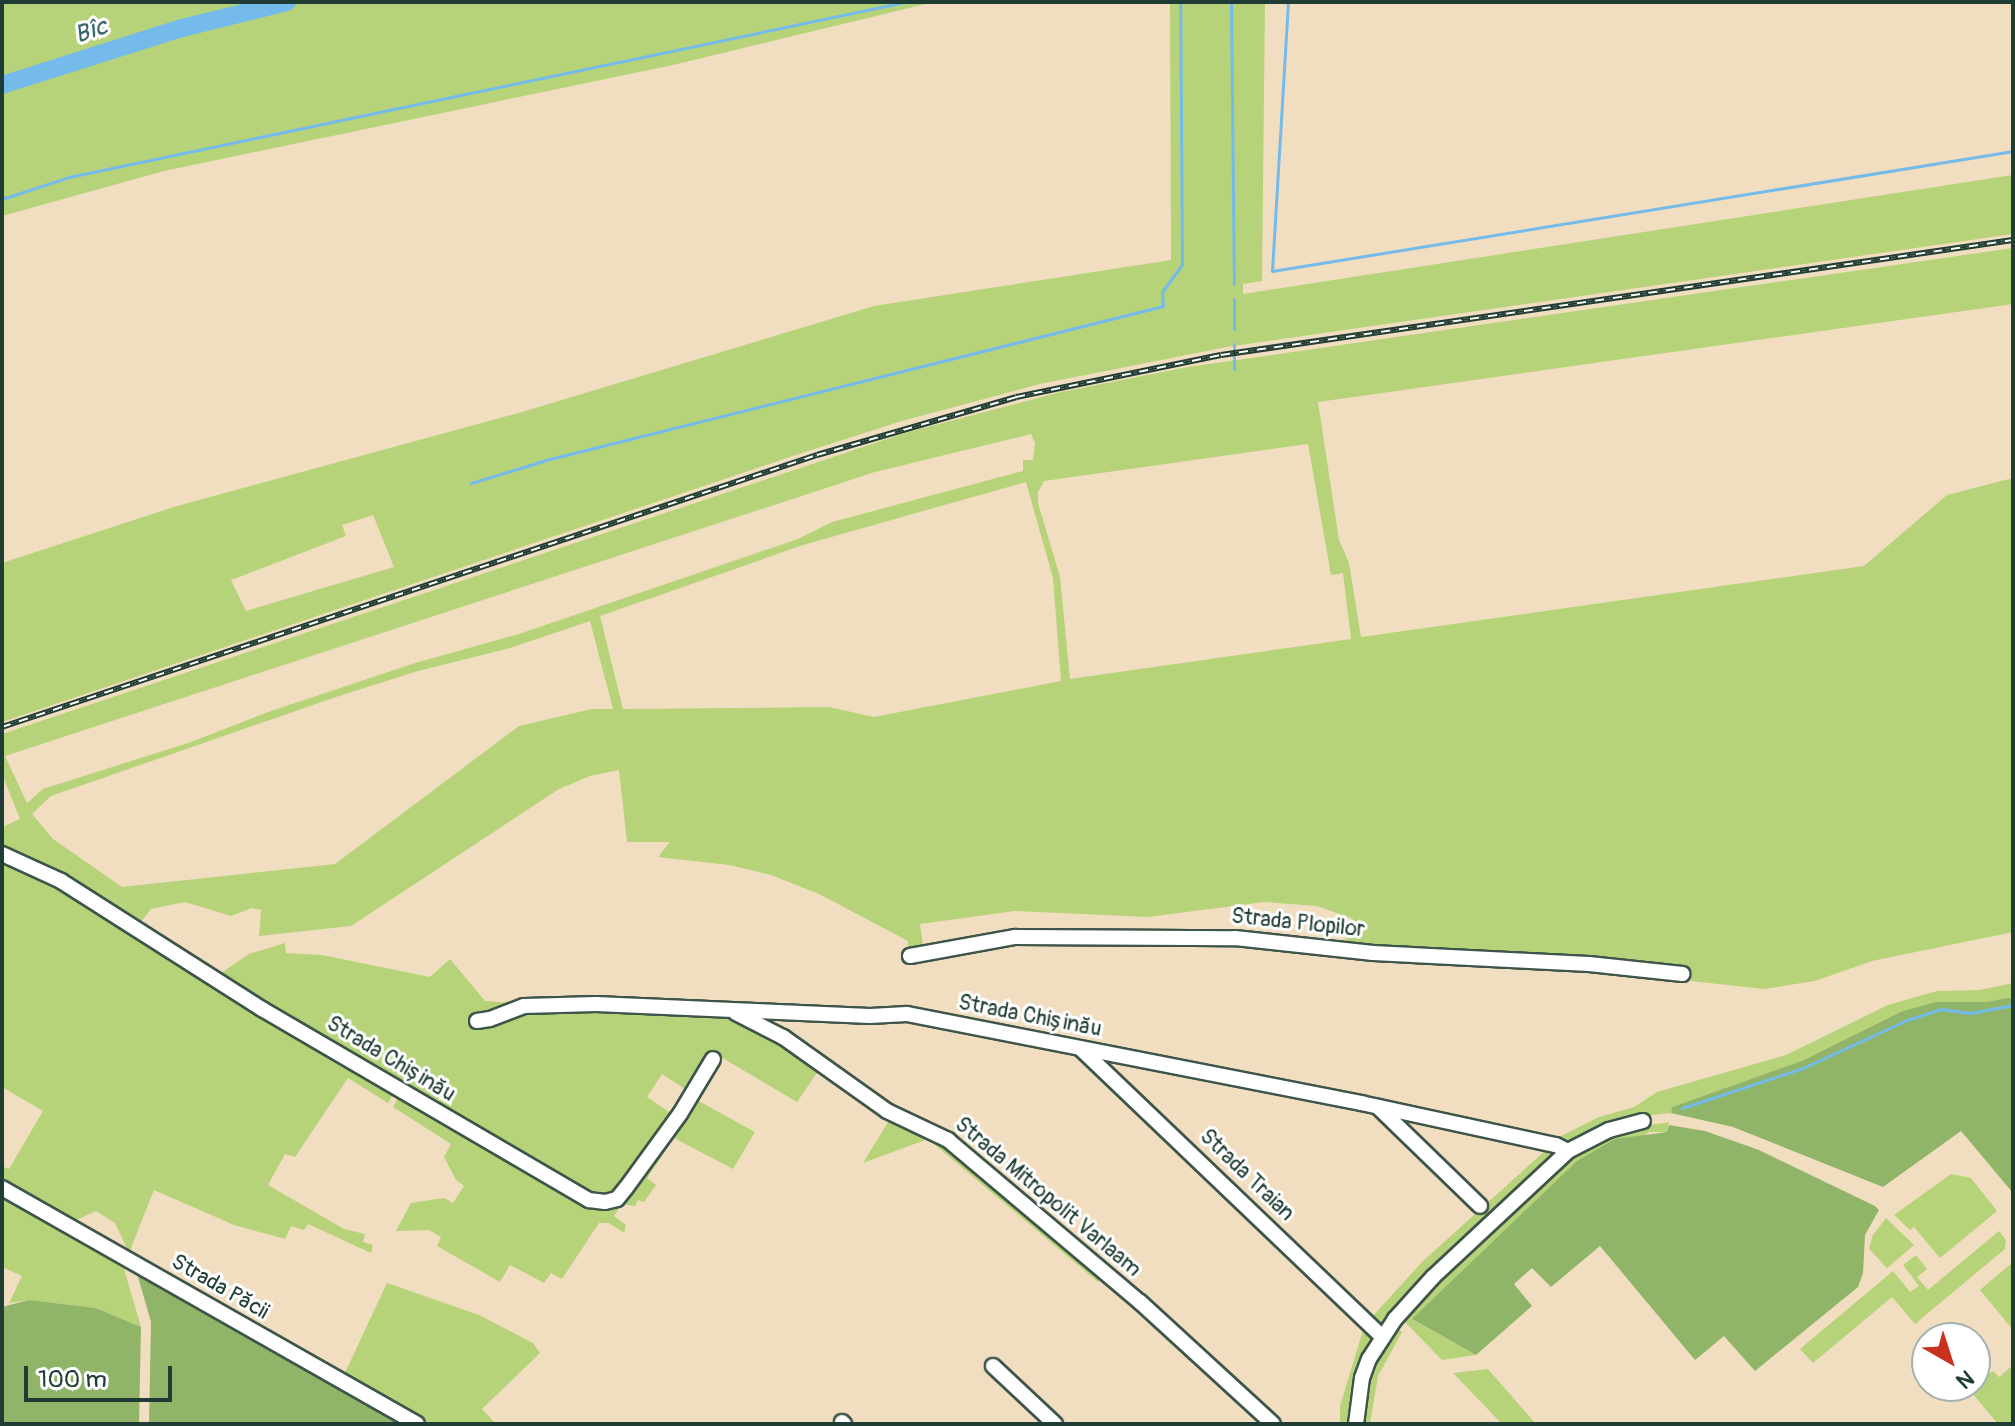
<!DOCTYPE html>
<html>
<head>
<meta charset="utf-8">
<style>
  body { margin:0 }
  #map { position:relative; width:2015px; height:1426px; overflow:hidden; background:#f1dec0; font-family:Pangolin,sans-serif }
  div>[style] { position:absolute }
  .green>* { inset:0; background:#b6d379 }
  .forest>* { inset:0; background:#90b569 }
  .stream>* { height:3px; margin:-1.5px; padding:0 1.5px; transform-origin:1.5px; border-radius:1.5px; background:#74bbeb }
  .river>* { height:18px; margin:-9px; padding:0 9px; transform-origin:9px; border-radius:9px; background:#74bbeb }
  .roads { filter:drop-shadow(2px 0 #3e5549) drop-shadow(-2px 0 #3e5549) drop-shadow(0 2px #3e5549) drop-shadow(0 -2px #3e5549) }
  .minor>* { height:14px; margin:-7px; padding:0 7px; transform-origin:7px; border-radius:7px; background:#fff }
  .rail>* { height:6px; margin-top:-3px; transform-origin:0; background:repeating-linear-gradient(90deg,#fff 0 9px,#1f3d34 0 18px); box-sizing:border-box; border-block:2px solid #1f3d34 }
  span { translate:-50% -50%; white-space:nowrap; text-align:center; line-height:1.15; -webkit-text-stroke:6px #fff; paint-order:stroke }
  .street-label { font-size:22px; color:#1f3d34 }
  .water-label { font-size:24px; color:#39636b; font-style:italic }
  .frame { position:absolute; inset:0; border:4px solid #1f3d34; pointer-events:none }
  .north { position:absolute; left:1911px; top:1322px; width:80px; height:80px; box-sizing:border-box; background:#fff; border:2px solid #a5b1ae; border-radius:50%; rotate:141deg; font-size:22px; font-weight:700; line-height:32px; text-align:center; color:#1f3d34 }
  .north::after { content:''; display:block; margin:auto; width:28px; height:36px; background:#c8321e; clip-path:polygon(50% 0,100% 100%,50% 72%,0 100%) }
  .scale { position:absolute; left:24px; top:1366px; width:148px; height:36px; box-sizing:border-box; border:4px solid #1f3d34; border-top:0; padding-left:10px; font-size:24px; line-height:28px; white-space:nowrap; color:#1f3d34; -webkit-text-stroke:6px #fff; paint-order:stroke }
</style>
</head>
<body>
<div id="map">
  <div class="green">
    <i style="clip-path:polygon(2px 2px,934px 2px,673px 65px,164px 171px,2px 216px)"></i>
    <i style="clip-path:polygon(evenodd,1170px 2px,1265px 2px,1262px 281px,1243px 284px,1243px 294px,2013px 175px,2013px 234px,1227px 347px,1040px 384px,902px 421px,796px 455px,2px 722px,2px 563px,177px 506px,522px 412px,874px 306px,1171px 260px,1170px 2px,373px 515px,394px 567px,246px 611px,231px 580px,346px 536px,342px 525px,373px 515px)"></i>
    <i style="clip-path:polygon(evenodd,2013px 248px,2013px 304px,1318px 402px,1339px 540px,1349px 563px,1361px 637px,1864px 566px,1947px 495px,2013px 478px,2013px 932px,1872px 961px,1815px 981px,1764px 989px,1691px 981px,1687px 970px,1630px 960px,1512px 959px,1344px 945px,1353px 919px,1317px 906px,1264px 902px,1148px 917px,1015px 911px,920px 924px,924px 952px,907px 953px,908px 941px,819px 894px,771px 875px,729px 865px,658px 857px,670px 842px,627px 842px,619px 770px,590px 776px,559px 789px,351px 926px,259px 936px,261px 910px,252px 908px,231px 916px,185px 902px,151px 909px,140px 923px,19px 854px,2px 849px,2px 827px,20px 819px,2px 774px,2px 734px,905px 433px,1061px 392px,1188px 367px,2013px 248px,1031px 434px,1035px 443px,1033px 460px,1023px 460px,1023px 471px,832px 522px,798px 539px,519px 634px,415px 663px,268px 712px,191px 742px,43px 789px,27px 803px,5px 756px,875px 472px,1031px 434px,2013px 248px,1308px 444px,1331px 575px,1343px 573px,1351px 639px,1070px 679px,1060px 577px,1038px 503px,1038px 492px,1044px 481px,1308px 444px,2013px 248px,1026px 482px,1053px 578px,1061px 681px,874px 717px,829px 707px,623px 709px,600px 616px,803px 545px,1026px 482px,2013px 248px,590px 621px,613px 709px,592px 709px,519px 726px,335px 864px,122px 887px,53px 839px,32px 814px,51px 796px,336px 697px,418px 671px,510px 648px,590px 621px)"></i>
    <i style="clip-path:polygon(2px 859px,13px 861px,95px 906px,392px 1096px,388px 1103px,348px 1078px,295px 1157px,285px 1154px,268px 1185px,344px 1229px,365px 1234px,363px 1242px,373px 1245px,371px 1253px,308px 1224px,304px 1230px,291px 1226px,285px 1239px,234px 1225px,154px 1190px,129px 1253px,115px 1223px,96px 1211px,72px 1222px,2px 1183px,2px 1166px,9px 1169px,43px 1111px,2px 1087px)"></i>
    <i style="clip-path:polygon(285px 943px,286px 953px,322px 955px,430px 977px,450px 959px,485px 1001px,733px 1015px,821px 1067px,797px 1102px,714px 1053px,688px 1091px,662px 1074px,647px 1097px,672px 1114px,614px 1196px,594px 1197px,218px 975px,249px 954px)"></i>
    <i style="clip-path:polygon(2013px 983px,2013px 997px,1986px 1002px,1937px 1002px,1804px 1060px,1672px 1107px,1671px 1113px,1630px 1117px,1571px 1144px,1557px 1138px,1599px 1117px,1634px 1107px,1657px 1092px,1786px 1055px,1888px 1005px,1937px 991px,1980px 990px)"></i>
    <i style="clip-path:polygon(398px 1098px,449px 1130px,448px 1123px,601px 1208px,695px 1099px,755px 1132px,733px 1169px,674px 1138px,647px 1178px,656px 1185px,644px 1202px,638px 1200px,635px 1206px,622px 1204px,614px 1216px,626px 1225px,624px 1233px,609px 1223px,599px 1223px,562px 1279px,551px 1273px,544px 1283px,510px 1265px,500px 1282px,437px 1246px,441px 1237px,429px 1230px,396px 1231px,411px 1203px,444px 1198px,453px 1203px,464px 1186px,456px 1180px,444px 1157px,451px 1144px,393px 1107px)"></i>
    <i style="clip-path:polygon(890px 1119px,928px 1132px,1102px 1274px,1098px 1282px,928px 1139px,863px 1163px)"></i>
    <i style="clip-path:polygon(1669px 1122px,1667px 1132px,1649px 1132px,1413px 1320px,1476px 1355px,1442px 1360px,1402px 1319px,1450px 1266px,1566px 1158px,1626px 1129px)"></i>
    <i style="clip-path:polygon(1547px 1149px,1559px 1153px,1434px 1268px,1379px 1327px,1370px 1319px,1423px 1261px)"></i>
    <i style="clip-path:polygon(1951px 1174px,1971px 1178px,1997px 1211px,1940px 1258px,1914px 1227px,1910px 1230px,1894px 1215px)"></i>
    <i style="clip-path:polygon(2px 1196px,122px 1262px,141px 1327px,96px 1308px,29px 1300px,9px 1303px,22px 1276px,2px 1267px)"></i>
    <i style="clip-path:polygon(1886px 1218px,1914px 1245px,1887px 1268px,1869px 1249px,1873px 1235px)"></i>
    <i style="clip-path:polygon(1999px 1231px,2006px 1240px,2005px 1249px,1915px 1324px,1892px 1297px,1813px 1363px,1800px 1349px,1893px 1271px,1910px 1292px,1919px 1286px,1903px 1265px,1916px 1255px,1927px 1269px,1917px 1277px,1928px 1290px)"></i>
    <i style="clip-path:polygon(2013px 1262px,2013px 1330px,1980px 1290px)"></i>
    <i style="clip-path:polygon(387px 1283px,479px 1315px,533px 1343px,540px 1353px,482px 1409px,496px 1424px,426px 1424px,343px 1377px)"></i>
    <i style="clip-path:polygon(1396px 1326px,1402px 1332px,1378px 1376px,1370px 1424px,1362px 1424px,1371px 1367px)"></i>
    <i style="clip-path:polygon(1364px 1327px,1373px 1337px,1359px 1372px,1351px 1424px,1340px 1424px,1340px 1406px)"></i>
    <i style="clip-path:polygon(2013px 1365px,2013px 1424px,1998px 1424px,1966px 1386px,1972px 1388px,1993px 1371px,1999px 1377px)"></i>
    <i style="clip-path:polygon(1488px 1369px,1536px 1424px,1502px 1424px,1453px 1373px)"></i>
  </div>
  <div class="forest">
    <i style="clip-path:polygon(2013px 997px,2013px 1193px,1961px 1131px,1883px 1187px,1733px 1127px,1671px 1113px,1672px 1107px,1804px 1060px,1903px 1011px,1937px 1002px,1986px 1002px)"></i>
    <i style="clip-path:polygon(1669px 1125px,1705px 1131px,1759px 1150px,1875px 1206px,1879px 1210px,1865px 1235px,1863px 1273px,1858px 1287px,1755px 1371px,1724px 1336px,1695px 1360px,1600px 1246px,1551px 1287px,1532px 1268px,1514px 1284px,1532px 1306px,1476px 1355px,1412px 1319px,1577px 1161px,1615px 1139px,1667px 1132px)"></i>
    <i style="clip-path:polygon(136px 1270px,404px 1424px,149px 1424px,151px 1322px)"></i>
    <i style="clip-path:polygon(29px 1300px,96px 1308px,141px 1327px,139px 1424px,2px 1424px,2px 1307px)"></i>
  </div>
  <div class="stream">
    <i style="left:1231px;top:2px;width:282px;rotate:89.4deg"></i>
    <i style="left:1288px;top:2px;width:269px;rotate:93.4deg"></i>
    <i style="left:1272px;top:271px;width:751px;rotate:-9.2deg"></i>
    <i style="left:2px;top:199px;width:71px;rotate:-18.2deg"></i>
    <i style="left:69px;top:177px;width:854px;rotate:-11.82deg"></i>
    <i style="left:1234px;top:299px;width:30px;rotate:90deg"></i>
    <i style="left:1234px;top:344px;width:25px;rotate:90deg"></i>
    <i style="left:471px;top:483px;width:78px;rotate:-17deg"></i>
    <i style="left:546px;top:460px;width:636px;rotate:-14.01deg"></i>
    <i style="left:1163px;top:306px;width:14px;rotate:-94deg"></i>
    <i style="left:1162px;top:292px;width:34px;rotate:-54deg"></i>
    <i style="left:1182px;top:264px;width:262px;rotate:-90.4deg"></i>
    <i style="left:1682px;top:1108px;width:127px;rotate:-18.3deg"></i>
    <i style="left:1803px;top:1068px;width:115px;rotate:-24.8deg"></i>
    <i style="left:1907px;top:1020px;width:36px;rotate:-18deg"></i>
    <i style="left:1941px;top:1009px;width:29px;rotate:8deg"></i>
    <i style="left:1970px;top:1013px;width:44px;rotate:-10.5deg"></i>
  </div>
  <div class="river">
    <i style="left:2px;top:85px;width:189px;rotate:-17.6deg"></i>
    <i style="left:182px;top:28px;width:108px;rotate:-13.9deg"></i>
  </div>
  <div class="roads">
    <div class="minor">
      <i style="left:2px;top:854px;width:65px;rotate:24.6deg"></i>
      <i style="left:61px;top:881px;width:238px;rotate:32.5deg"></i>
      <i style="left:262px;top:1009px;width:379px;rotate:30.3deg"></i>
      <i style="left:589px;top:1200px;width:16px;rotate:7deg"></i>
      <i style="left:605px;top:1202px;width:12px;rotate:-14deg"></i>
      <i style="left:617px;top:1199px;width:14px;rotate:-51deg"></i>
      <i style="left:626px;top:1188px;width:92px;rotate:-53.9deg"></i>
      <i style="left:680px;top:1114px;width:64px;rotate:-59deg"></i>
      <i style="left:910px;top:956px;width:107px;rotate:-10.3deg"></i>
      <i style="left:1015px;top:937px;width:220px;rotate:0.3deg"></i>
      <i style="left:1235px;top:938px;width:139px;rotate:6.2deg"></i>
      <i style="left:1373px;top:953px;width:216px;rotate:2.9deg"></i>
      <i style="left:1589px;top:964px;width:94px;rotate:6.1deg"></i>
      <i style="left:736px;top:1013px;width:53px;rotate:27.1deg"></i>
      <i style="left:783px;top:1037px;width:128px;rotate:35.4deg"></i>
      <i style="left:887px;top:1111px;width:68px;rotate:25.4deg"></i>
      <i style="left:948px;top:1140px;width:251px;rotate:40.2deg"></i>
      <i style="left:1140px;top:1302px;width:180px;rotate:42.5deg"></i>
      <i style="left:477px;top:1021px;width:13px;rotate:-9deg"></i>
      <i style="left:490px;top:1019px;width:36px;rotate:-21deg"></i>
      <i style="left:524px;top:1006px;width:72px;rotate:-1.6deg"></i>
      <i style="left:596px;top:1004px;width:274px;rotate:2.5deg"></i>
      <i style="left:870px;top:1016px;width:37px;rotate:-3deg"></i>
      <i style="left:907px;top:1014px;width:463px;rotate:11.1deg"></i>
      <i style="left:1361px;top:1103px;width:199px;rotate:12.2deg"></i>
      <i style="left:1556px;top:1145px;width:13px;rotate:27deg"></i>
      <i style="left:1081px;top:1049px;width:415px;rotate:43.7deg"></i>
      <i style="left:1378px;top:1107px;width:142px;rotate:44.1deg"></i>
      <i style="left:2px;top:1188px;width:477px;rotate:29.6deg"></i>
      <i style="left:993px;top:1366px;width:85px;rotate:43.1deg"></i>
      <i style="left:842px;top:1422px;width:3px;rotate:45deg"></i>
      <i style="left:1356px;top:1424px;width:46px;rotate:-82.6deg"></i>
      <i style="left:1362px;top:1378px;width:20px;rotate:-70deg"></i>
      <i style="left:1369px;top:1359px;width:48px;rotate:-57deg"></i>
      <i style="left:1395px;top:1319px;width:57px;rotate:-47.9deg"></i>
      <i style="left:1433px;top:1277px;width:185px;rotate:-43deg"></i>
      <i style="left:1568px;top:1151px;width:46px;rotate:-27.1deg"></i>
      <i style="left:1609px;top:1130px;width:35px;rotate:-15deg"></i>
    </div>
  </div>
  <div class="rail">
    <i style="left:2px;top:727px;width:859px;rotate:-18.46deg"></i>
    <i style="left:817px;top:455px;width:207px;rotate:-16.2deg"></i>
    <i style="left:1016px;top:397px;width:209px;rotate:-11.6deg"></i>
    <i style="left:1221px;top:355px;width:800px;rotate:-8.26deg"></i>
  </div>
  <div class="street-label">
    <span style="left:1298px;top:923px;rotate:6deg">Strada Plopilor</span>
    <span style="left:1030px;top:1016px;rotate:11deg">Strada Chișinău</span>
    <span style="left:391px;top:1059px;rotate:31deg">Strada Chișinău</span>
    <span style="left:1247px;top:1175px;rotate:44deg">Strada Traian</span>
    <span style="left:1048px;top:1197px;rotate:40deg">Strada Mitropolit Varlaam</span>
    <span style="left:220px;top:1287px;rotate:30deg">Strada Păcii</span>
  </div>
  <div class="water-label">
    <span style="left:91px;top:31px;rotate:-18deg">Bîc</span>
  </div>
  <div class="frame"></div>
  <div class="north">N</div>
  <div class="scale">100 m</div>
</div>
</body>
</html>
